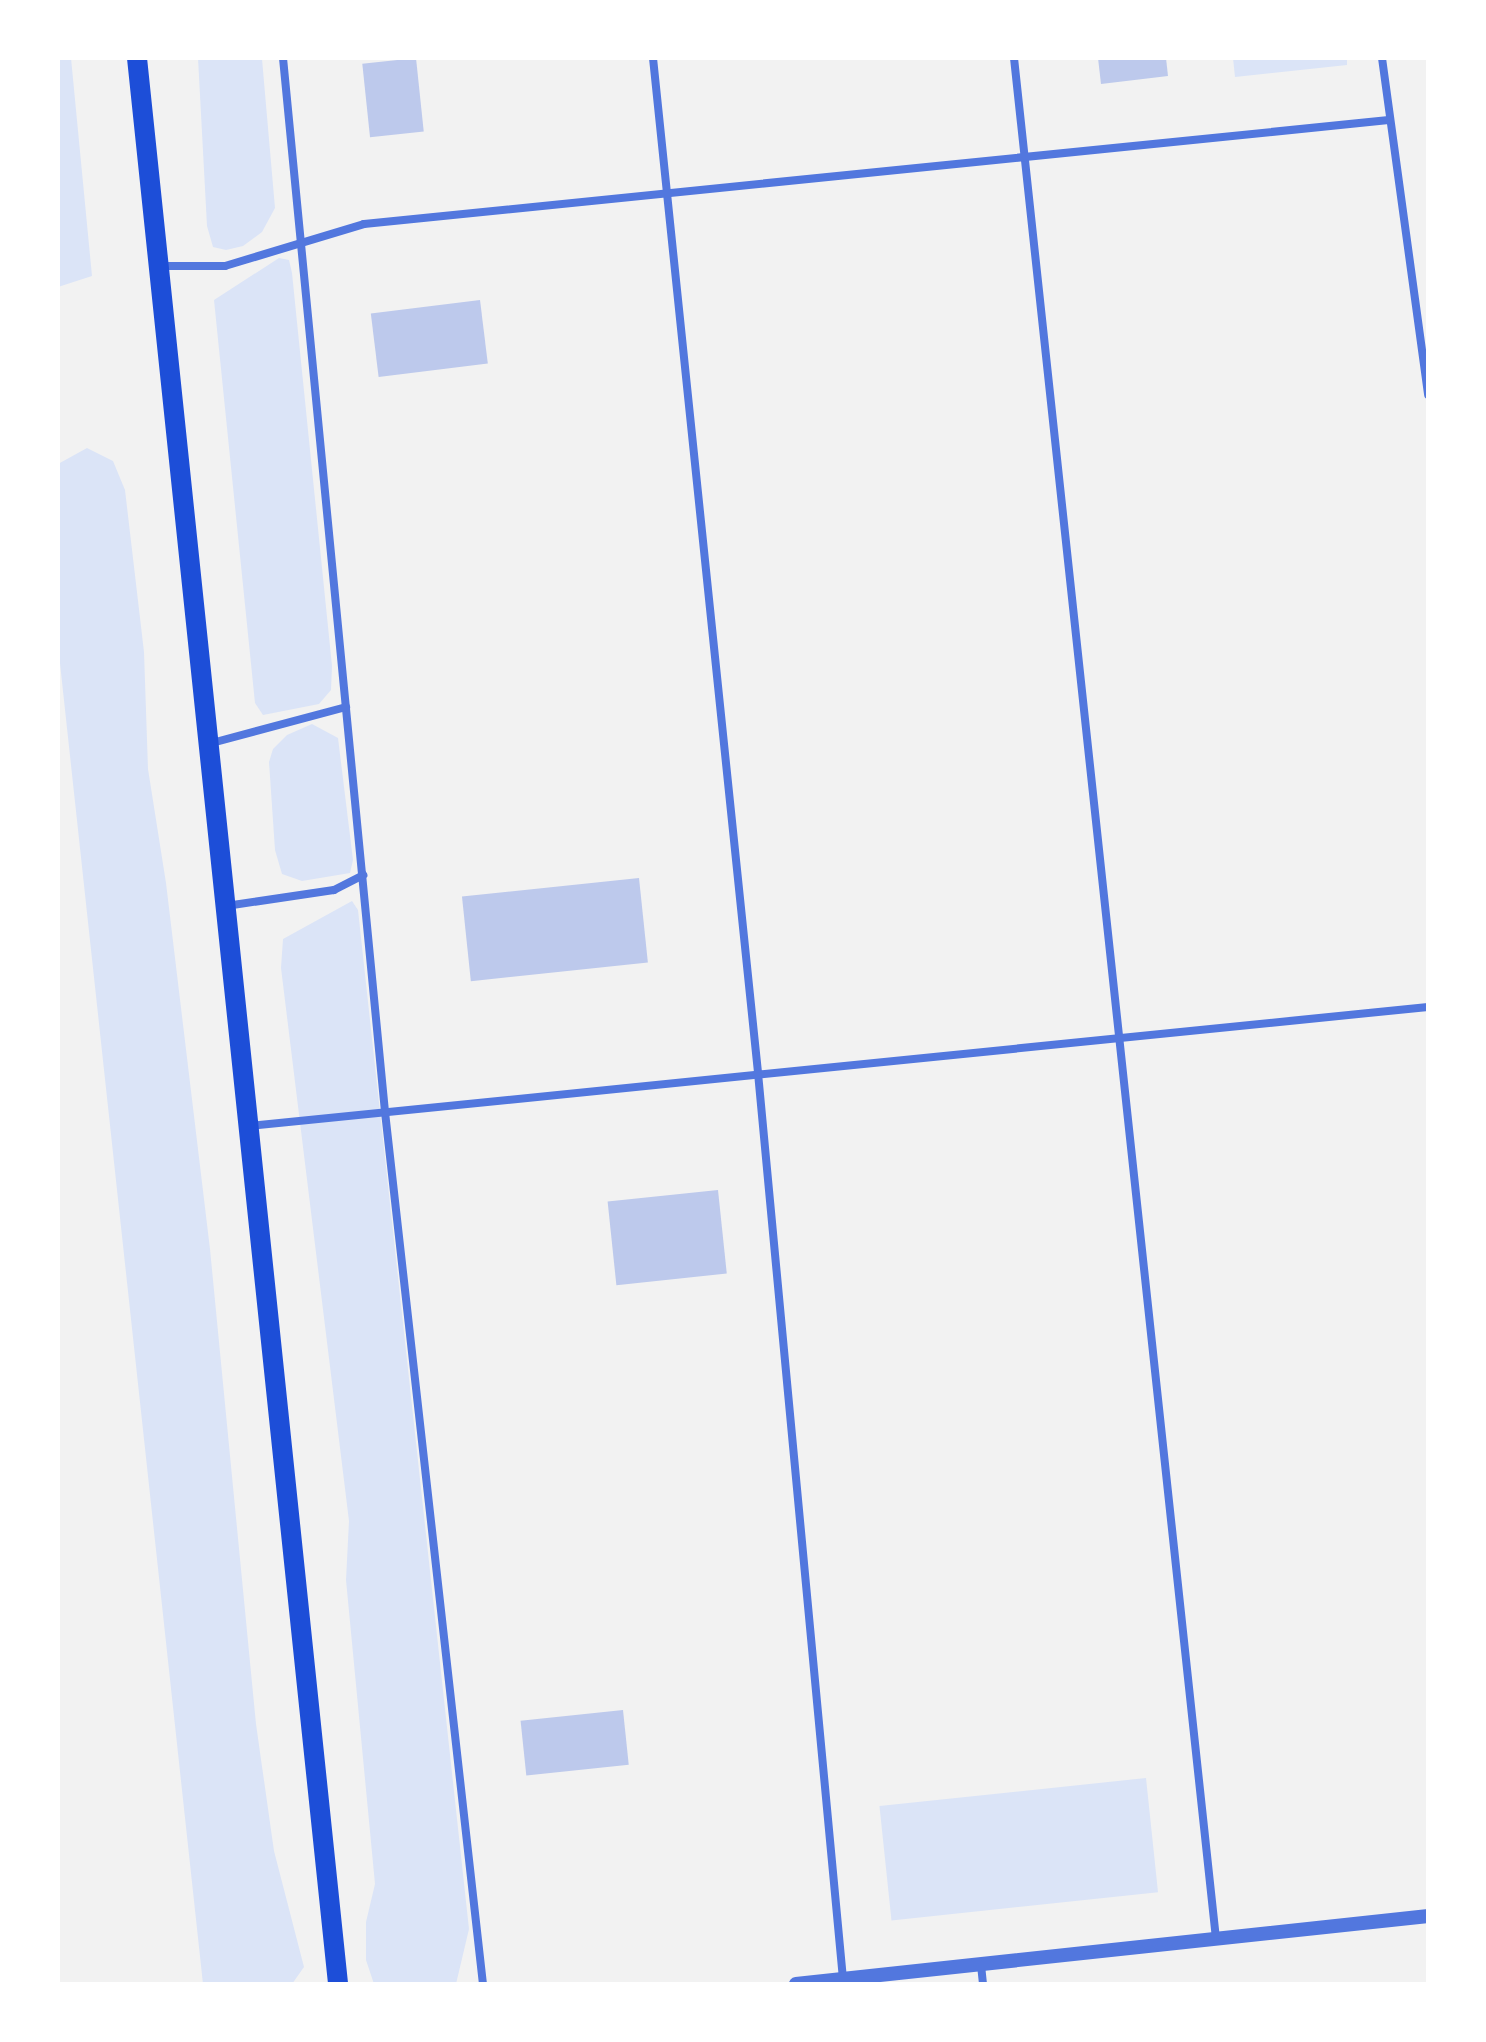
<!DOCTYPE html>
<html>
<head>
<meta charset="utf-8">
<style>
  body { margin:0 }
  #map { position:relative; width:1486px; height:2042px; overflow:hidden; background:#f2f2f2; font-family:Roboto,sans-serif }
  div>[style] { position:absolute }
  .green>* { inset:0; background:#dbe4f7; transform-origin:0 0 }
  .building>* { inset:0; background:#bdc9ec; transform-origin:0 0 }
  .minor>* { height:8px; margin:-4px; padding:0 4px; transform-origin:4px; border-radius:4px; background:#5277de }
  .tertiary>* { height:14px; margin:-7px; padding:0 7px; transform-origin:7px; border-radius:7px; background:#5277de }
  .primary>* { height:20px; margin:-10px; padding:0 10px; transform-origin:10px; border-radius:10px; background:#1d4ed8 }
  span { translate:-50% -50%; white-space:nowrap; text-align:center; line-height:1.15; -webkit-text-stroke:6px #fff; paint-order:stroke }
  .frame { position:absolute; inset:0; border:60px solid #fff; pointer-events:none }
</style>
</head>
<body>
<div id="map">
  <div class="green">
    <i style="clip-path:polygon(58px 58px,71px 58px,92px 276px,58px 287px)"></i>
    <i style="clip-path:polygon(198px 58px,262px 59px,275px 208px,262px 232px,243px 246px,226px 250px,213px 247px,207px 226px)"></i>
    <i style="clip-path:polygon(1233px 58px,1347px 58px,1347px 65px,1235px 77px)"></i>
    <i style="clip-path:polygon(279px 258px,289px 260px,292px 273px,332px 666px,331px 690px,319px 704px,263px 715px,255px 703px,214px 300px)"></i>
    <i style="clip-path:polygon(87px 448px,113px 461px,125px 490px,144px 652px,148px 769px,166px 883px,210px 1249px,256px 1724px,274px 1851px,304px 1967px,292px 1984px,203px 1984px,58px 645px,58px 464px)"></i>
    <i style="clip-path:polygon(312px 724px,338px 738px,353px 860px,350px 873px,302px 881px,282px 874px,275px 850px,269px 762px,273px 749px,287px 735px)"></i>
    <i style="clip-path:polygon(352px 901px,358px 910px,469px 1929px,456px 1984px,374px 1984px,366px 1960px,366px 1922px,375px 1884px,346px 1580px,349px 1521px,281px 968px,283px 939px)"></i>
    <i style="left:1146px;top:1778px;width:115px;height:268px;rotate:84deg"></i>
  </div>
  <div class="building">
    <i style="left:416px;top:58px;width:74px;height:54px;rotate:84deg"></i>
    <i style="clip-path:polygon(1098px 58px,1166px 58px,1168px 76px,1101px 84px)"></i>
    <i style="left:480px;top:300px;width:64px;height:110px;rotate:83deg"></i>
    <i style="left:639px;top:878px;width:85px;height:178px;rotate:84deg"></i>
    <i style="left:718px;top:1190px;width:84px;height:111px;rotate:84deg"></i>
    <i style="left:623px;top:1710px;width:55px;height:103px;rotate:84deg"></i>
  </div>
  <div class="minor">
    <i style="left:283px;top:58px;width:1059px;rotate:84.47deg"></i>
    <i style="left:385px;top:1112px;width:877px;rotate:83.59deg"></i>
    <i style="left:653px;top:58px;width:1020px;rotate:84.09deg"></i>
    <i style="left:758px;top:1073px;width:910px;rotate:84.64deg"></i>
    <i style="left:1014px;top:58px;width:1892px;rotate:83.87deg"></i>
    <i style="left:1382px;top:58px;width:340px;rotate:82.2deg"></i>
    <i style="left:161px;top:266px;width:64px"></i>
    <i style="left:225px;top:266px;width:145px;rotate:-16.8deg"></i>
    <i style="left:364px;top:224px;width:1030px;rotate:-5.79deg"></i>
    <i style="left:208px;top:744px;width:143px;rotate:-15deg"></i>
    <i style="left:226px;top:906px;width:109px;rotate:-8.4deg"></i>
    <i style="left:334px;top:890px;width:33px;rotate:-27deg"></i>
    <i style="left:250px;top:1126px;width:1184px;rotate:-5.77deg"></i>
    <i style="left:981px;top:1965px;width:19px;rotate:84deg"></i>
  </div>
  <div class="tertiary">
    <i style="left:796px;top:1984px;width:636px;rotate:-6.14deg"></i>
  </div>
  <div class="primary">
    <i style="left:137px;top:58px;width:1936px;rotate:84.04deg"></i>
  </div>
  <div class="frame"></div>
</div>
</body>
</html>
